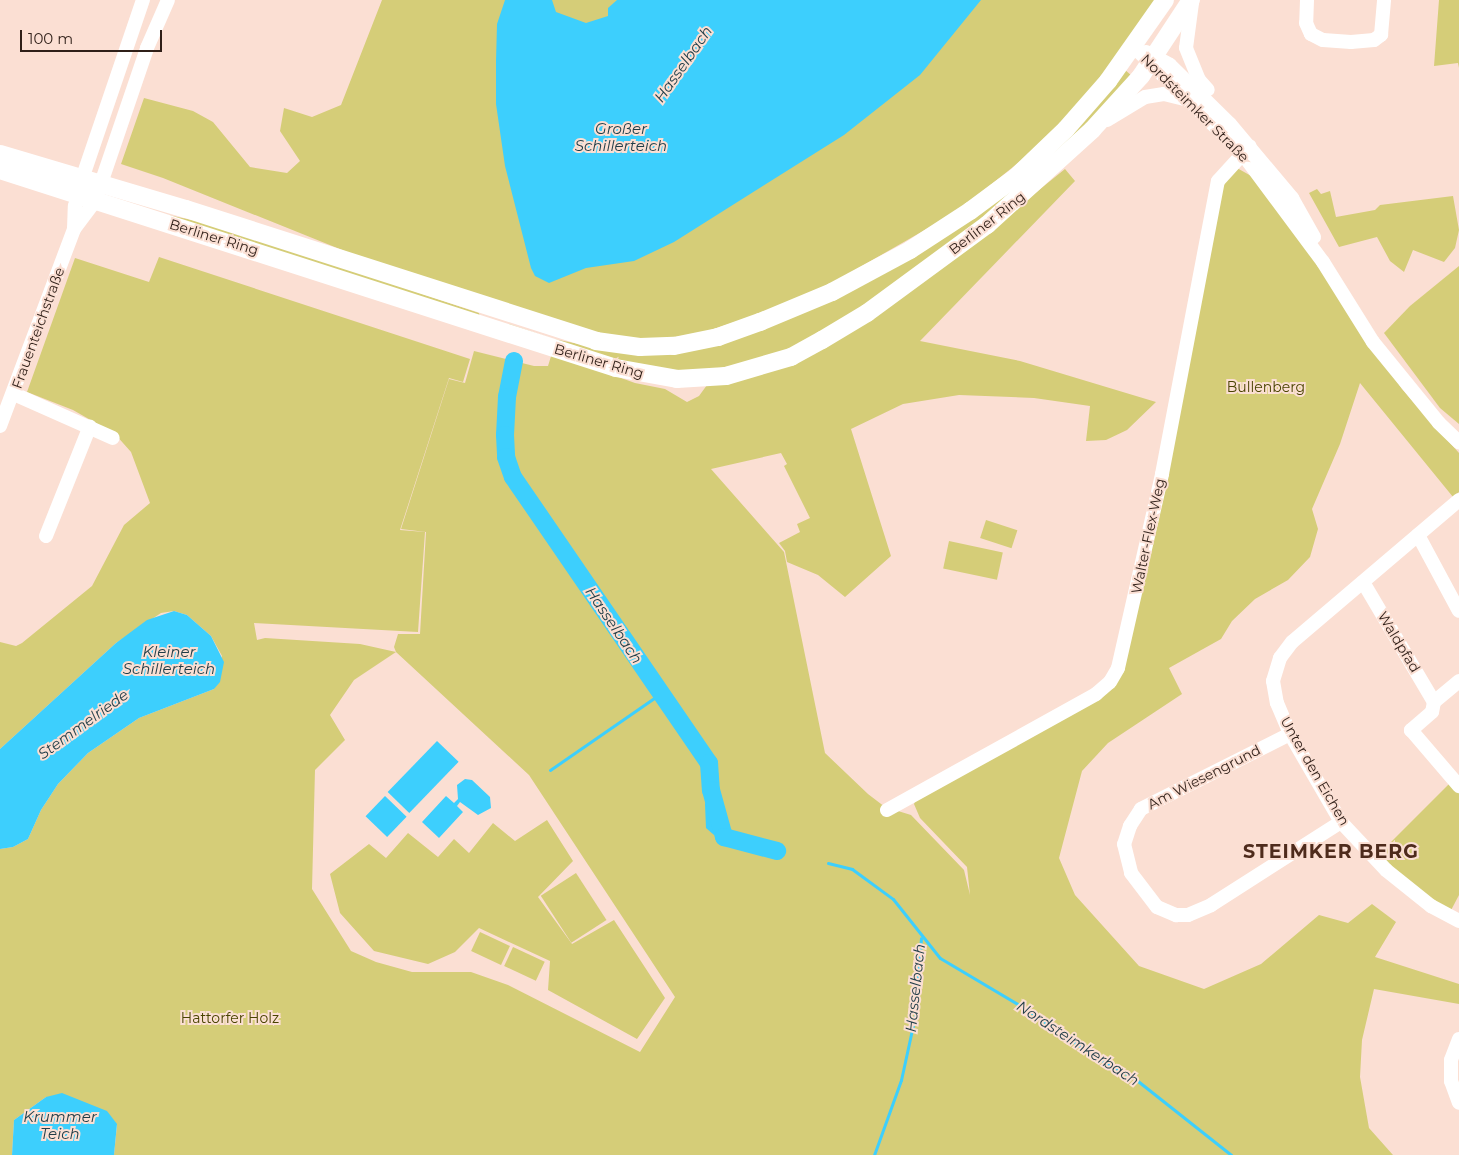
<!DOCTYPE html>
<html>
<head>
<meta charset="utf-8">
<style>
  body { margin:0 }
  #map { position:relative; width:1459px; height:1155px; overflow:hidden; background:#fbdfd3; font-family:Montserrat,sans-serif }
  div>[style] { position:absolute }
  .green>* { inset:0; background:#d5cd78; transform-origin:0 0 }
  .water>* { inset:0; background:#3dcffd; transform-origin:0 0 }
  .stream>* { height:3px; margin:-1.5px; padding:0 1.5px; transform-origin:1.5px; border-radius:1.5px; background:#3dcffd }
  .river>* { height:18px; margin:-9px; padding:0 9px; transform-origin:9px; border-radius:9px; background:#3dcffd }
  .minor>* { height:14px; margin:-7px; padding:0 7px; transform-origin:7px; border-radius:7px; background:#fff }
  .major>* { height:18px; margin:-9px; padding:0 9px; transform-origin:9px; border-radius:9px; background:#fff }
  span { translate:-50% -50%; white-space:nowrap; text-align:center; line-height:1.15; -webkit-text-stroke:4px #fbdfd3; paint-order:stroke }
  .street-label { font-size:14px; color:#2f1f18 }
  .park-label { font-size:14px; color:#494301 }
  .water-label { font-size:15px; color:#1f3c47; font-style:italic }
  .district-label { font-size:19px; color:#4e2b1c; font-weight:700; letter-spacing:1px }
  .scale { position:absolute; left:20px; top:30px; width:142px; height:22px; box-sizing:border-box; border:2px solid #2f1f18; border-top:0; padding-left:6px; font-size:15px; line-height:18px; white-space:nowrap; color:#2f1f18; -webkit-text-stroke:4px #fbdfd3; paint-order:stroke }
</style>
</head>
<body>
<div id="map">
  <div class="green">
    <i style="clip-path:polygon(382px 0,1158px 0,1118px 60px,1067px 117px,1023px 159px,958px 211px,834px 282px,760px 314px,698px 334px,652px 340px,597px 335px,367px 260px,163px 178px,121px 164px,144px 98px,193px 111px,213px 122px,250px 167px,287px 173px,300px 161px,280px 131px,284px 108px,312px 117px,341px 105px)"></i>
    <i style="clip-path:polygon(1439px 0,1459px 0,1459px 68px,1458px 63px,1434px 66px)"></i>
    <i style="clip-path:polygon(1124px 69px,1132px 76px,1078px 136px,997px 210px,851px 318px,773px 358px,693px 373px,640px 368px,509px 328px,509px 324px,553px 339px,617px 351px,712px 344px,973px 215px)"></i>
    <i style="clip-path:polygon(evenodd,1237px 168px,1260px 181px,1402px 389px,1459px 453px,1459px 492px,1453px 497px,1360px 383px,1340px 444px,1312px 509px,1318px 529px,1310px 557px,1288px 580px,1255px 599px,1232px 621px,1221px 639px,1169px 668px,1182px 694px,1108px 743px,1082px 771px,1059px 858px,1075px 895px,1139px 966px,1204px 989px,1261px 964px,1319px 915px,1348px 923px,1372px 904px,1396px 922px,1375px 957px,1459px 984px,1459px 1004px,1374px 989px,1362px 1040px,1360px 1077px,1369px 1128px,1393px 1155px,114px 1155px,117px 1125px,46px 1097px,14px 1120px,12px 1155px,0 1155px,0 849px,13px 847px,28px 839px,41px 810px,58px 784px,88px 753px,139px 718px,214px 689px,222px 656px,211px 636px,187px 615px,174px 611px,161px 613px,116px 643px,0 749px,0 642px,16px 646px,22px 643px,92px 586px,124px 525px,150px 503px,131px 452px,115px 434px,73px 410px,27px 392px,75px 258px,149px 282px,159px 257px,470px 359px,463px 382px,449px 378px,400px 530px,425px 532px,418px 632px,254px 623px,257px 640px,265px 638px,360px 644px,396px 652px,394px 647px,398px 634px,420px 634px,426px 532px,401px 529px,449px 379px,465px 383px,474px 351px,534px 366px,548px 366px,552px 353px,635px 383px,665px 389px,687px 402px,699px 396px,707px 385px,747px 377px,947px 264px,1065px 169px,1075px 181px,920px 341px,1020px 361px,1156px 402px,1127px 430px,1106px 440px,1086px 441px,1090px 406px,1034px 398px,959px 395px,903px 404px,851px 429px,891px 556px,845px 597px,818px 575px,787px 562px,785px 551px,779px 543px,800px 532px,797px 524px,810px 518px,784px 466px,787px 464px,781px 453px,711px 469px,784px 552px,825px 753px,868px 794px,885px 807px,911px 815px,964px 870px,970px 895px,967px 867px,920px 818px,914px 804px,917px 796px,1114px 684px,1223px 183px,1237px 168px,396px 652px,529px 775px,675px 997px,640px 1052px,508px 985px,471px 972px,412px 972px,376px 962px,351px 951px,312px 889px,315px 770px,345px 740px,330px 715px,354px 680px,396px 652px)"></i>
    <i style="clip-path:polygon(1317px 189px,1321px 194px,1330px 191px,1336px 217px,1375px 210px,1380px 205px,1453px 196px,1459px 230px,1455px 248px,1444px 262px,1413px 250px,1404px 272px,1390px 261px,1377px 237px,1339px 247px,1309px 193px)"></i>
    <i style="clip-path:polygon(163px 214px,221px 226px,479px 313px,480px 318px)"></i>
    <i style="clip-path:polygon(1459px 266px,1459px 424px,1440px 408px,1384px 333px,1410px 306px)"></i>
    <i style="left:986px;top:520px;width:33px;height:19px;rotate:18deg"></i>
    <i style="left:949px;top:541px;width:55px;height:28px;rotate:12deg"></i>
    <i style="clip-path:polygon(1453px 780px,1459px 786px,1459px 895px,1448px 916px,1374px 859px)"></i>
    <i style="clip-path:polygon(547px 820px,573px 861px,538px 897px,572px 944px,614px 920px,665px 998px,637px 1039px,548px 990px,550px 961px,479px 928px,455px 952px,428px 964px,374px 951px,340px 913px,330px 874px,369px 844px,386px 858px,408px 833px,438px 857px,454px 839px,469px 853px,493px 823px,515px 841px)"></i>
    <i style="left:576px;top:873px;width:56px;height:42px;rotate:57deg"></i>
    <i style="left:480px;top:932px;width:33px;height:21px;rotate:25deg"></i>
    <i style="left:513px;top:947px;width:35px;height:21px;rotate:25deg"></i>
  </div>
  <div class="water">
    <i style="clip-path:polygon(505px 0,552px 0,556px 12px,586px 23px,608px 16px,608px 8px,617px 0,981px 0,920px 75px,844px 135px,674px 242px,634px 261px,586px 268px,549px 283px,535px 276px,531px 268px,505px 166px,496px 104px,496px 61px,497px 24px)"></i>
    <i style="clip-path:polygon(174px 611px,187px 615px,211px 636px,224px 662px,220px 682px,214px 689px,139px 718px,88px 753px,58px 784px,41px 810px,28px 839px,13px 847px,0 849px,0 749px,116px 643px,147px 620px)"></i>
    <i style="left:437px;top:741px;width:30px;height:71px;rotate:44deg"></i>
    <i style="clip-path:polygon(465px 779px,472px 780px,490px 797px,491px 808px,478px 815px,460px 802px,457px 806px,463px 812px,439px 838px,422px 822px,446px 796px,454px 803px,458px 799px,457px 785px)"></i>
    <i style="clip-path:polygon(711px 790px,722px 800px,724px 837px,714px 835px,706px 828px,705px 804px)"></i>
    <i style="left:385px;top:796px;width:30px;height:28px;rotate:44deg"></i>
    <i style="clip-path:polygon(62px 1093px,107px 1111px,117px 1124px,114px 1155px,12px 1155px,14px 1120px,46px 1097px)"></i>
  </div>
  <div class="stream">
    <i style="left:550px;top:770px;width:135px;rotate:-34.7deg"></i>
    <i style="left:828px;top:863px;width:25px;rotate:14deg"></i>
    <i style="left:852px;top:869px;width:51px;rotate:36.2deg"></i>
    <i style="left:893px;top:899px;width:75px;rotate:51.5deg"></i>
    <i style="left:940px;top:958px;width:100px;rotate:30.7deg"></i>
    <i style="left:1026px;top:1009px;width:84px;rotate:34.8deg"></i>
    <i style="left:1095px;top:1057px;width:44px;rotate:28.3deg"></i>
    <i style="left:1134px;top:1078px;width:124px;rotate:38.4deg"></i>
    <i style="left:874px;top:1155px;width:80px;rotate:-70.2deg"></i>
    <i style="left:901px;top:1080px;width:66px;rotate:-77.7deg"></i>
    <i style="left:915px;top:1016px;width:78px;rotate:-85.6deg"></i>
  </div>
  <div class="river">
    <i style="left:514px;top:361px;width:37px;rotate:101deg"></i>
    <i style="left:507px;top:397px;width:38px;rotate:93deg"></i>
    <i style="left:505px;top:435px;width:22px;rotate:87deg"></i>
    <i style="left:506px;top:457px;width:21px;rotate:71deg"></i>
    <i style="left:513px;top:477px;width:347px;rotate:55.6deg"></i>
    <i style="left:709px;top:763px;width:27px;rotate:86deg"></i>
    <i style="left:711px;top:790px;width:49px;rotate:74.5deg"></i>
    <i style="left:724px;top:837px;width:55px;rotate:14.8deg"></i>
  </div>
  <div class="minor">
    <i style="left:1307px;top:0;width:23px;rotate:92deg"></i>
    <i style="left:1306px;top:23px;width:12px;rotate:66deg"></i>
    <i style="left:1311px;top:34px;width:13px;rotate:27deg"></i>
    <i style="left:1323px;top:40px;width:28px;rotate:4deg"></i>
    <i style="left:1351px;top:42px;width:23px;rotate:-5deg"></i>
    <i style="left:1374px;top:40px;width:9px;rotate:-36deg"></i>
    <i style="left:1381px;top:35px;width:35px;rotate:-85deg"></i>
    <i style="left:1192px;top:3px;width:45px;rotate:97.6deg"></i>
    <i style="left:1186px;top:48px;width:35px;rotate:68deg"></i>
    <i style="left:1199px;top:80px;width:13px;rotate:48deg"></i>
    <i style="left:1134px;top:47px;width:151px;rotate:44.5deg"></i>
    <i style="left:1242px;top:153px;width:136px;rotate:53.4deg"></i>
    <i style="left:1323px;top:262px;width:94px;rotate:58deg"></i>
    <i style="left:1373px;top:342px;width:104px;rotate:50.8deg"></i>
    <i style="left:1439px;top:423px;width:28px;rotate:44deg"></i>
    <i style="left:1146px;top:52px;width:27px;rotate:28deg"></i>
    <i style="left:1170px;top:65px;width:84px;rotate:44.5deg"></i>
    <i style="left:1230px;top:124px;width:97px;rotate:50deg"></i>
    <i style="left:1292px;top:198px;width:45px;rotate:60.6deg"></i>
    <i style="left:1107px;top:120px;width:44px;rotate:-31.2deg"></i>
    <i style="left:1145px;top:97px;width:19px;rotate:-9deg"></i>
    <i style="left:1164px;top:94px;width:25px;rotate:14deg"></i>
    <i style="left:74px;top:229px;width:23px;rotate:-88deg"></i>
    <i style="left:75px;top:206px;width:28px;rotate:-75deg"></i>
    <i style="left:82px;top:179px;width:189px;rotate:-71.2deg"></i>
    <i style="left:14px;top:394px;width:108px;rotate:24deg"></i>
    <i style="left:0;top:426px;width:210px;rotate:-69.4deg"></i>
    <i style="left:74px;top:229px;width:35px;rotate:-53deg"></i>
    <i style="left:95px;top:201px;width:162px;rotate:-71.2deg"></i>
    <i style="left:147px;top:48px;width:52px;rotate:-66.4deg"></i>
    <i style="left:1459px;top:500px;width:219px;rotate:139.6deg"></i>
    <i style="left:1292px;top:642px;width:20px;rotate:127deg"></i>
    <i style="left:1280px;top:658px;width:24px;rotate:107deg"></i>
    <i style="left:1273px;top:681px;width:22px;rotate:80deg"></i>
    <i style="left:1277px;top:703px;width:34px;rotate:67deg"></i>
    <i style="left:1290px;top:734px;width:102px;rotate:59.9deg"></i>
    <i style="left:1341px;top:822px;width:66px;rotate:46.8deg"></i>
    <i style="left:1386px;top:870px;width:58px;rotate:38.7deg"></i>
    <i style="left:1431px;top:906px;width:32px;rotate:28deg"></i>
    <i style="left:1418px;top:535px;width:86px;rotate:61.7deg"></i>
    <i style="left:46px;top:536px;width:118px;rotate:-68.2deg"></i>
    <i style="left:1363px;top:582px;width:139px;rotate:59.4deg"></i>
    <i style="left:1459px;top:681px;width:33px;rotate:140deg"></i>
    <i style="left:1434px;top:702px;width:10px;rotate:101deg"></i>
    <i style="left:1432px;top:712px;width:28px;rotate:139deg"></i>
    <i style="left:1411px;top:730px;width:74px;rotate:49.4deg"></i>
    <i style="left:1290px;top:734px;width:167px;rotate:153.3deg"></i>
    <i style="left:1141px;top:809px;width:20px;rotate:123deg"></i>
    <i style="left:1130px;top:826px;width:19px;rotate:108deg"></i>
    <i style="left:1124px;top:844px;width:30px;rotate:76deg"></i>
    <i style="left:1131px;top:873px;width:43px;rotate:52.6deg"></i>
    <i style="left:1157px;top:907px;width:21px;rotate:23deg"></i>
    <i style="left:1176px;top:915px;width:12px"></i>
    <i style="left:1188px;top:915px;width:25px;rotate:-23deg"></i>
    <i style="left:1211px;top:905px;width:154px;rotate:-32.6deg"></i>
    <i style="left:887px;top:810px;width:239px;rotate:-29deg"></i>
    <i style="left:1096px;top:694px;width:18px;rotate:-41deg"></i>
    <i style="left:1110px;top:682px;width:16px;rotate:-60deg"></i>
    <i style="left:1118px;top:668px;width:199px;rotate:-77.2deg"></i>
    <i style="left:1162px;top:474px;width:298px;rotate:-79.2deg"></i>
    <i style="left:1218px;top:181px;width:47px;rotate:-47.6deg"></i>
    <i style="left:1459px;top:1039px;width:22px;rotate:111deg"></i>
    <i style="left:1451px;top:1060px;width:21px;rotate:90deg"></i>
    <i style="left:1451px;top:1081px;width:23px;rotate:70deg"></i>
  </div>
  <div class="major">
    <i style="left:0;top:154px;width:194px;rotate:16.5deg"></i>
    <i style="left:186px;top:209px;width:431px;rotate:17.8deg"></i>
    <i style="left:596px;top:341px;width:44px;rotate:7.8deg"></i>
    <i style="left:640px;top:347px;width:34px;rotate:-2deg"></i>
    <i style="left:674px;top:346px;width:45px;rotate:-11.6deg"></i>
    <i style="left:718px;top:337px;width:45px;rotate:-19.7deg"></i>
    <i style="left:760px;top:322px;width:78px;rotate:-22.6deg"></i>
    <i style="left:832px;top:292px;width:89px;rotate:-28.3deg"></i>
    <i style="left:910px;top:250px;width:72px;rotate:-33deg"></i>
    <i style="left:970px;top:211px;width:57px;rotate:-36.5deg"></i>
    <i style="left:1016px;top:177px;width:69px;rotate:-43.8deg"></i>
    <i style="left:1066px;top:129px;width:64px;rotate:-48.8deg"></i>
    <i style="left:1108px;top:81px;width:99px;rotate:-54.9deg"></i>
    <i style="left:0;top:170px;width:647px;rotate:17.82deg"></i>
    <i style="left:616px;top:368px;width:62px;rotate:10.2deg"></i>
    <i style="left:677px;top:379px;width:49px;rotate:-3.5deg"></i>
    <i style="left:726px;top:376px;width:68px;rotate:-16.3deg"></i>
    <i style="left:791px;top:357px;width:35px;rotate:-29deg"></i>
    <i style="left:822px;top:340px;width:52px;rotate:-31deg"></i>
    <i style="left:867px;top:313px;width:149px;rotate:-36.3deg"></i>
    <i style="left:987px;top:225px;width:142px;rotate:-42.1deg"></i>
    <i style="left:1092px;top:130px;width:73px;rotate:-47.8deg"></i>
    <i style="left:1141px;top:76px;width:91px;rotate:-56.7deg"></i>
  </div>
  <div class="street-label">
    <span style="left:1195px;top:108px;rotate:45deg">Nordsteimker Straße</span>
    <span style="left:987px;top:223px;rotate:-38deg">Berliner Ring</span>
    <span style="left:214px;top:237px;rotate:17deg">Berliner Ring</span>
    <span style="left:38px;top:328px;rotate:-70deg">Frauenteichstraße</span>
    <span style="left:599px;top:361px;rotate:16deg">Berliner Ring</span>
    <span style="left:1148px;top:536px;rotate:-78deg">Walter-Flex-Weg</span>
    <span style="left:1399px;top:642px;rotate:59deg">Waldpfad</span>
    <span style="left:1315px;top:771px;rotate:60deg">Unter den Eichen</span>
    <span style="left:1204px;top:777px;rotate:-27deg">Am Wiesengrund</span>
  </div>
  <div class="park-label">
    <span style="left:1266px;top:387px">Bullenberg</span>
    <span style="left:230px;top:1018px">Hattorfer Holz</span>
  </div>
  <div class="water-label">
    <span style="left:683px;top:64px;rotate:-55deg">Hasselbach</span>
    <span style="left:621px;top:137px">Großer<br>Schillerteich</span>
    <span style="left:614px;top:625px;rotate:56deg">Hasselbach</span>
    <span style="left:169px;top:660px">Kleiner<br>Schillerteich</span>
    <span style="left:83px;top:724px;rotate:-36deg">Stemmelriede</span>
    <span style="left:915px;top:988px;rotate:-84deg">Hasselbach</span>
    <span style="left:1078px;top:1043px;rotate:33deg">Nordsteimkerbach</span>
    <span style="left:60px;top:1125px">Krummer<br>Teich</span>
  </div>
  <div class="district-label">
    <span style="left:1331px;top:852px">STEIMKER BERG</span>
  </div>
  <div class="scale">100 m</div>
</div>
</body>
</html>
